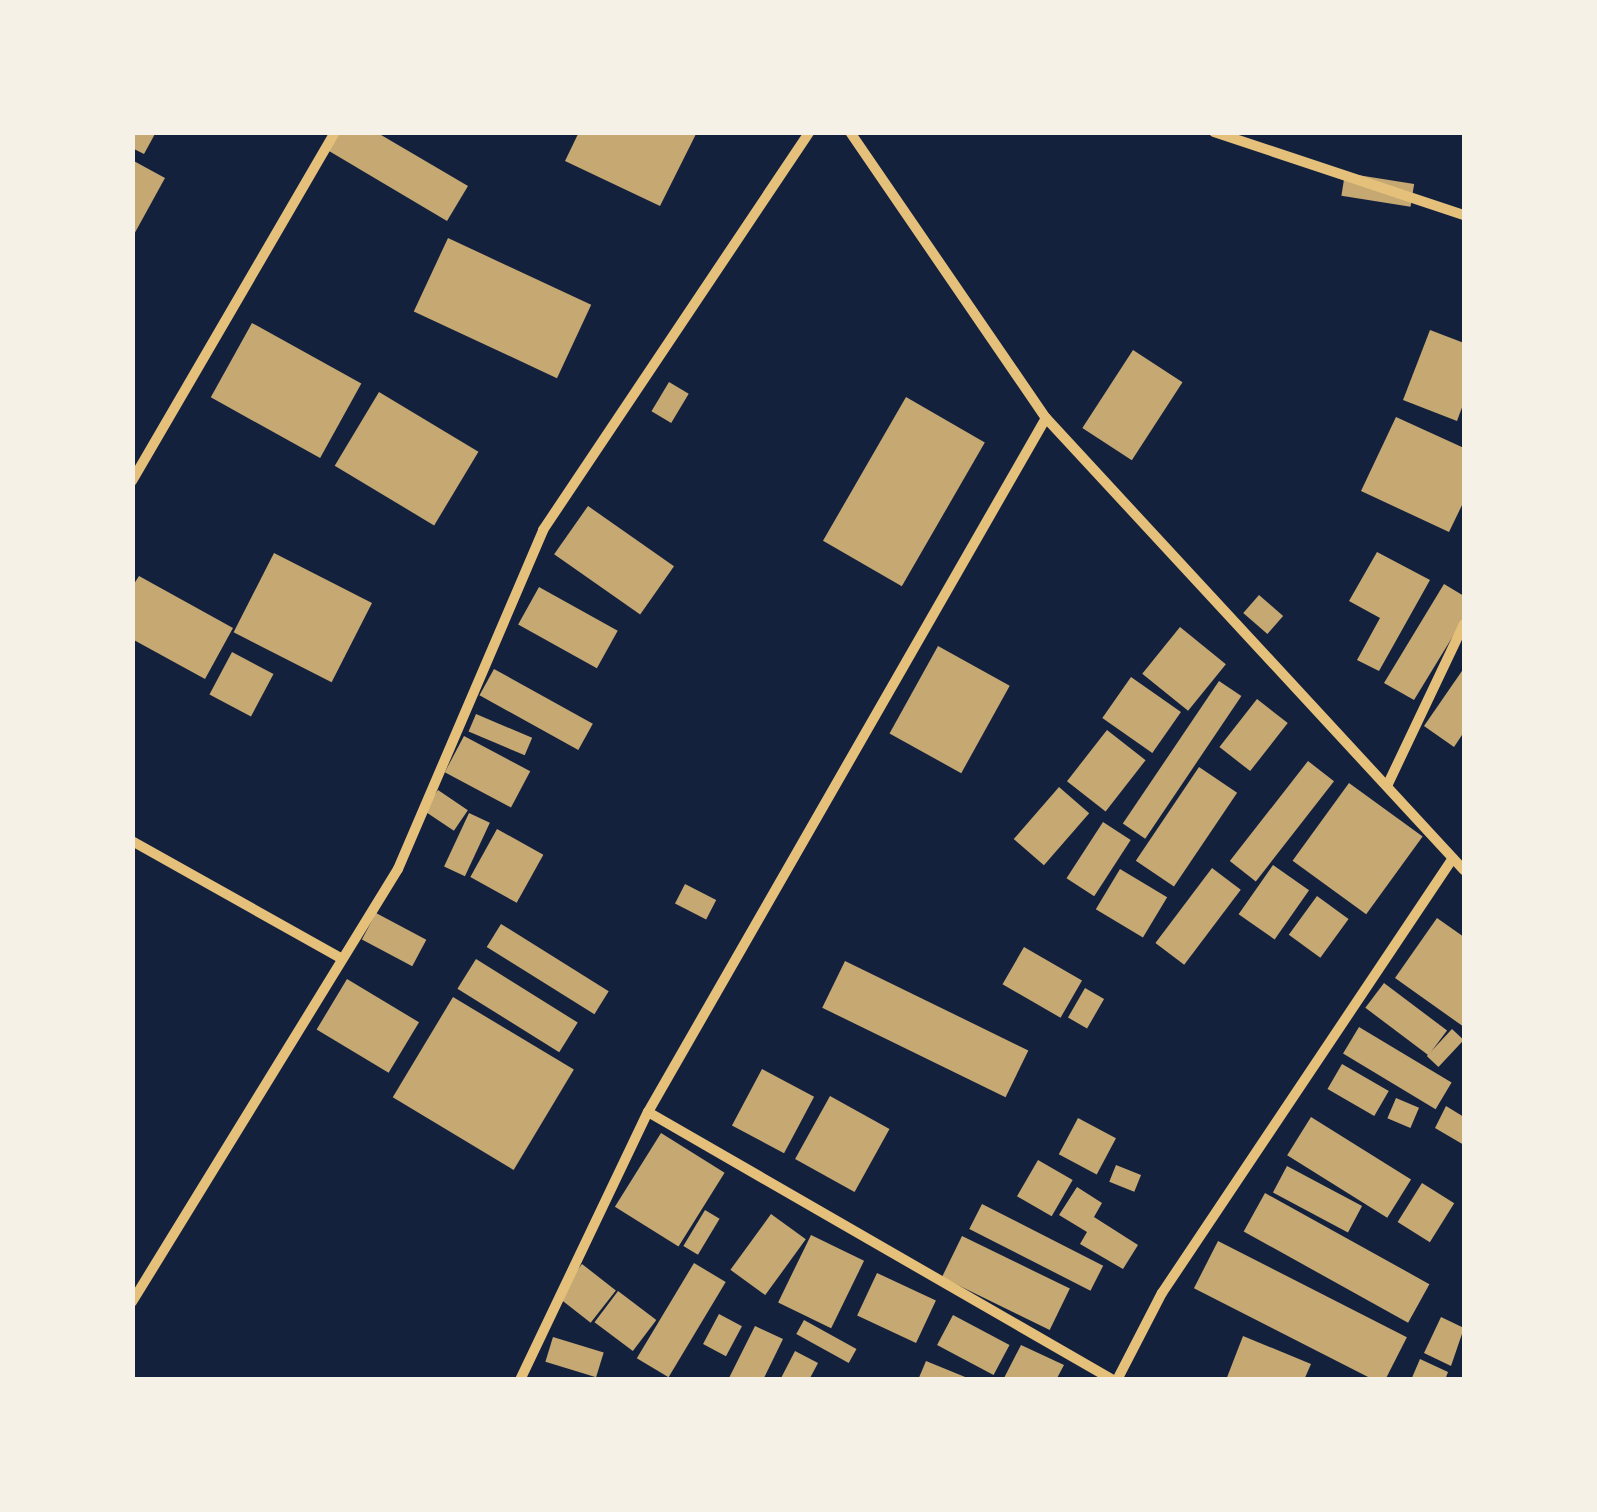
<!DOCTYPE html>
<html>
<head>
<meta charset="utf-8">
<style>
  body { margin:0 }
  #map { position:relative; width:1597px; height:1512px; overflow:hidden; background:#14213d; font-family:Signika,sans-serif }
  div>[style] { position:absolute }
  .building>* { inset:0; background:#c6a872; transform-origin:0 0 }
  .minor>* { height:10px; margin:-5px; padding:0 5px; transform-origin:5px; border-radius:5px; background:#e5c07b }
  span { translate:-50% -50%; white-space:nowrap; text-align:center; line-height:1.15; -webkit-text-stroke:8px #f6f1e7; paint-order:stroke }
  .frame { position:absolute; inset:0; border:135px solid #f6f1e7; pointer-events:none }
</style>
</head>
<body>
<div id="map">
  <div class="building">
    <i style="clip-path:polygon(132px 132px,156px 132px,144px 154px,132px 148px)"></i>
    <i style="clip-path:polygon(340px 132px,376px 132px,468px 186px,447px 221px,329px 151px)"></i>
    <i style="clip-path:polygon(579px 132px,697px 132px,660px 206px,565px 161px)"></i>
    <i style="clip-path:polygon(132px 160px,165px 178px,132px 238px)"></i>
    <i style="left:1345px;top:173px;width:70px;height:23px;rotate:9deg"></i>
    <i style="left:448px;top:238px;width:158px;height:81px;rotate:25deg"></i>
    <i style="left:252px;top:323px;width:125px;height:85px;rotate:29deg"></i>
    <i style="clip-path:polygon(1430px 330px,1464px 343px,1464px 402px,1457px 421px,1403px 400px)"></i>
    <i style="left:1133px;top:350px;width:59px;height:93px;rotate:33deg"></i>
    <i style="left:669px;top:382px;width:23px;height:34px;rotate:31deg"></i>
    <i style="left:379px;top:392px;width:116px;height:86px;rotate:31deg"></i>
    <i style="left:906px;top:397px;width:91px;height:166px;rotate:30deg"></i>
    <i style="clip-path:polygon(1396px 417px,1464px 448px,1464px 501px,1449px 532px,1361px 491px)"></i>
    <i style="left:588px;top:506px;width:105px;height:59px;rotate:35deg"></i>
    <i style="clip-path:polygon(1377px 552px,1430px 580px,1379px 671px,1357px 660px,1380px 618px,1349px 601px)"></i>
    <i style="left:274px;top:553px;width:110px;height:89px;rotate:27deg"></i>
    <i style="clip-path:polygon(139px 576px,233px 628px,205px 679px,132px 639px,132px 587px)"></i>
    <i style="clip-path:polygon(1444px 584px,1464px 596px,1464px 618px,1414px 700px,1384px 683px)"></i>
    <i style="left:539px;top:587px;width:90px;height:43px;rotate:29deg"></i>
    <i style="left:1259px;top:595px;width:32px;height:24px;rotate:41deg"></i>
    <i style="left:1180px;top:627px;width:59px;height:60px;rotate:39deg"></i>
    <i style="left:938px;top:646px;width:82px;height:100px;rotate:29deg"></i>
    <i style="left:232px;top:652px;width:47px;height:48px;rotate:28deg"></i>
    <i style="clip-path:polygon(1464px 668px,1464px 732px,1454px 747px,1424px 726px)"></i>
    <i style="left:494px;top:669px;width:113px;height:30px;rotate:29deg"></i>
    <i style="left:1131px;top:677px;width:61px;height:50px;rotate:35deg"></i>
    <i style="left:1219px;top:681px;width:27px;height:172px;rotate:34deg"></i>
    <i style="left:1257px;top:699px;width:39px;height:61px;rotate:38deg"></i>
    <i style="left:476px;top:714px;width:61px;height:19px;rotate:23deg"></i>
    <i style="left:1107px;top:730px;width:49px;height:65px;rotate:38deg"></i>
    <i style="left:464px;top:736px;width:75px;height:41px;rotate:28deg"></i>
    <i style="left:1308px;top:761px;width:33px;height:127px;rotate:38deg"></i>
    <i style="left:1199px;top:767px;width:46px;height:113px;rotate:34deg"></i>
    <i style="left:1349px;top:783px;width:91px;height:96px;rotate:36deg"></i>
    <i style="left:1059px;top:787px;width:40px;height:69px;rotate:41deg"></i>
    <i style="left:438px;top:790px;width:36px;height:25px;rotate:34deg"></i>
    <i style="left:469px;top:813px;width:23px;height:59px;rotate:25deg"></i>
    <i style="left:1103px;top:822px;width:33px;height:67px;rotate:33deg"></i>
    <i style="left:497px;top:829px;width:53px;height:55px;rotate:29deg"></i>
    <i style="left:1273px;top:865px;width:44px;height:60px;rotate:35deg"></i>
    <i style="left:1212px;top:868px;width:36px;height:94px;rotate:37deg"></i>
    <i style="left:1120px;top:869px;width:55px;height:47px;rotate:31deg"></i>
    <i style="left:685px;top:884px;width:35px;height:22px;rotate:27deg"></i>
    <i style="left:1317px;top:896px;width:39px;height:48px;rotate:36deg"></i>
    <i style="left:376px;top:913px;width:57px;height:30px;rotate:28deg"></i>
    <i style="clip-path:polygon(1437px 918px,1464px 937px,1464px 1027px,1395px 978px)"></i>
    <i style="left:501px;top:924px;width:127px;height:27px;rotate:32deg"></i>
    <i style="left:1024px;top:947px;width:67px;height:43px;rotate:30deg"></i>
    <i style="left:476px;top:959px;width:120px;height:35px;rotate:32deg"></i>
    <i style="left:845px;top:961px;width:204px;height:52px;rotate:26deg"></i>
    <i style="left:347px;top:979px;width:84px;height:59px;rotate:31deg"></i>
    <i style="left:1384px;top:983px;width:79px;height:31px;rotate:37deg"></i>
    <i style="left:1085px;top:988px;width:22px;height:34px;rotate:30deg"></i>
    <i style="left:453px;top:997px;width:141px;height:117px;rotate:31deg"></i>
    <i style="left:1359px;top:1027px;width:108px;height:31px;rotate:31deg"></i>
    <i style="left:1452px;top:1029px;width:16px;height:37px;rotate:43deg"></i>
    <i style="left:1342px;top:1064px;width:54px;height:29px;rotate:30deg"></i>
    <i style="left:762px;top:1069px;width:59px;height:64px;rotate:28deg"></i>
    <i style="left:830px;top:1096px;width:68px;height:72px;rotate:29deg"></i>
    <i style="left:1396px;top:1098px;width:25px;height:22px;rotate:23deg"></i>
    <i style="clip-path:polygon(1446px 1106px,1464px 1117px,1464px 1145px,1435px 1128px)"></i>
    <i style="left:1311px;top:1117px;width:118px;height:45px;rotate:32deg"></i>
    <i style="left:1078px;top:1118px;width:43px;height:41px;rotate:28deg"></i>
    <i style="left:661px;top:1133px;width:75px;height:87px;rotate:32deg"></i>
    <i style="left:1038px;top:1160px;width:40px;height:42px;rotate:30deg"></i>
    <i style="left:1116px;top:1165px;width:27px;height:18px;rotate:22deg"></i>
    <i style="left:1287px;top:1166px;width:85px;height:30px;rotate:28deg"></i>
    <i style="left:1422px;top:1183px;width:38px;height:46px;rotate:32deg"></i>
    <i style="clip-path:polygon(1077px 1187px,1102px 1203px,1094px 1217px,1138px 1245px,1123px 1269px,1080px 1244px,1087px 1232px,1059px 1215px)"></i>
    <i style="left:1265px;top:1193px;width:188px;height:44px;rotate:29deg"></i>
    <i style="left:982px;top:1204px;width:136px;height:28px;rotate:27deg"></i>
    <i style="left:705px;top:1210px;width:17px;height:42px;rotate:31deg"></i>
    <i style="left:771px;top:1214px;width:43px;height:69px;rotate:36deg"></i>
    <i style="left:811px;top:1235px;width:59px;height:75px;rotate:26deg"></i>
    <i style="left:962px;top:1236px;width:120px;height:46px;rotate:26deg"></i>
    <i style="left:1218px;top:1241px;width:212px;height:53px;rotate:27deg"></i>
    <i style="left:694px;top:1263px;width:37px;height:111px;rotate:31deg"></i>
    <i style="left:582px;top:1264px;width:43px;height:41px;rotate:38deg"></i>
    <i style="left:877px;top:1273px;width:65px;height:47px;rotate:25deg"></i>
    <i style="left:618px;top:1291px;width:48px;height:39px;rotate:37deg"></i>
    <i style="left:719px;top:1314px;width:26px;height:34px;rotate:28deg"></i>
    <i style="left:953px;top:1315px;width:64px;height:34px;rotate:28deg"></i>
    <i style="clip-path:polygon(1441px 1317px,1464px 1328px,1451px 1366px,1424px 1353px)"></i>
    <i style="left:804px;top:1320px;width:60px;height:16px;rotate:29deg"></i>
    <i style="clip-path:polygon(755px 1326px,783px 1339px,763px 1380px,728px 1380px)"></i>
    <i style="clip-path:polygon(1243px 1336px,1311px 1364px,1304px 1380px,1226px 1380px)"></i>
    <i style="left:553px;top:1337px;width:53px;height:26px;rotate:17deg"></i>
    <i style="clip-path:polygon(1021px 1345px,1064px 1365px,1056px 1380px,1003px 1380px)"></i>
    <i style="clip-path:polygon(795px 1351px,818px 1363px,809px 1380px,780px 1380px)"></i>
    <i style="clip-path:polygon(1420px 1359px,1448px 1372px,1445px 1380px,1411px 1380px)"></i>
    <i style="clip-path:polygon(926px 1361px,970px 1379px,970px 1380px,918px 1380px)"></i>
  </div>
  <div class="minor">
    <i style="left:850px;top:132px;width:347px;rotate:55.6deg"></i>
    <i style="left:1046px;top:418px;width:616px;rotate:47.24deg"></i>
    <i style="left:1214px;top:132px;width:263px;rotate:18.4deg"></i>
    <i style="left:132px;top:481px;width:404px;rotate:-59.8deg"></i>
    <i style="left:1387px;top:786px;width:179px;rotate:-64.6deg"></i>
    <i style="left:132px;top:841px;width:241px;rotate:29.3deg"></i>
    <i style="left:648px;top:1112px;width:537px;rotate:29.96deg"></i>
    <i style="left:132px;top:1302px;width:508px;rotate:-58.44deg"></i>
    <i style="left:398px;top:869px;width:369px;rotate:-66.8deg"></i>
    <i style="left:543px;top:530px;width:479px;rotate:-56.2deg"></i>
    <i style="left:520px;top:1380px;width:297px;rotate:-64.5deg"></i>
    <i style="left:648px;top:1112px;width:800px;rotate:-60.17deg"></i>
    <i style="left:1117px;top:1380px;width:98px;rotate:-62.7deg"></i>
    <i style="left:1162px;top:1293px;width:523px;rotate:-56.22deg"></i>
  </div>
  <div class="frame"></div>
</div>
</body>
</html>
